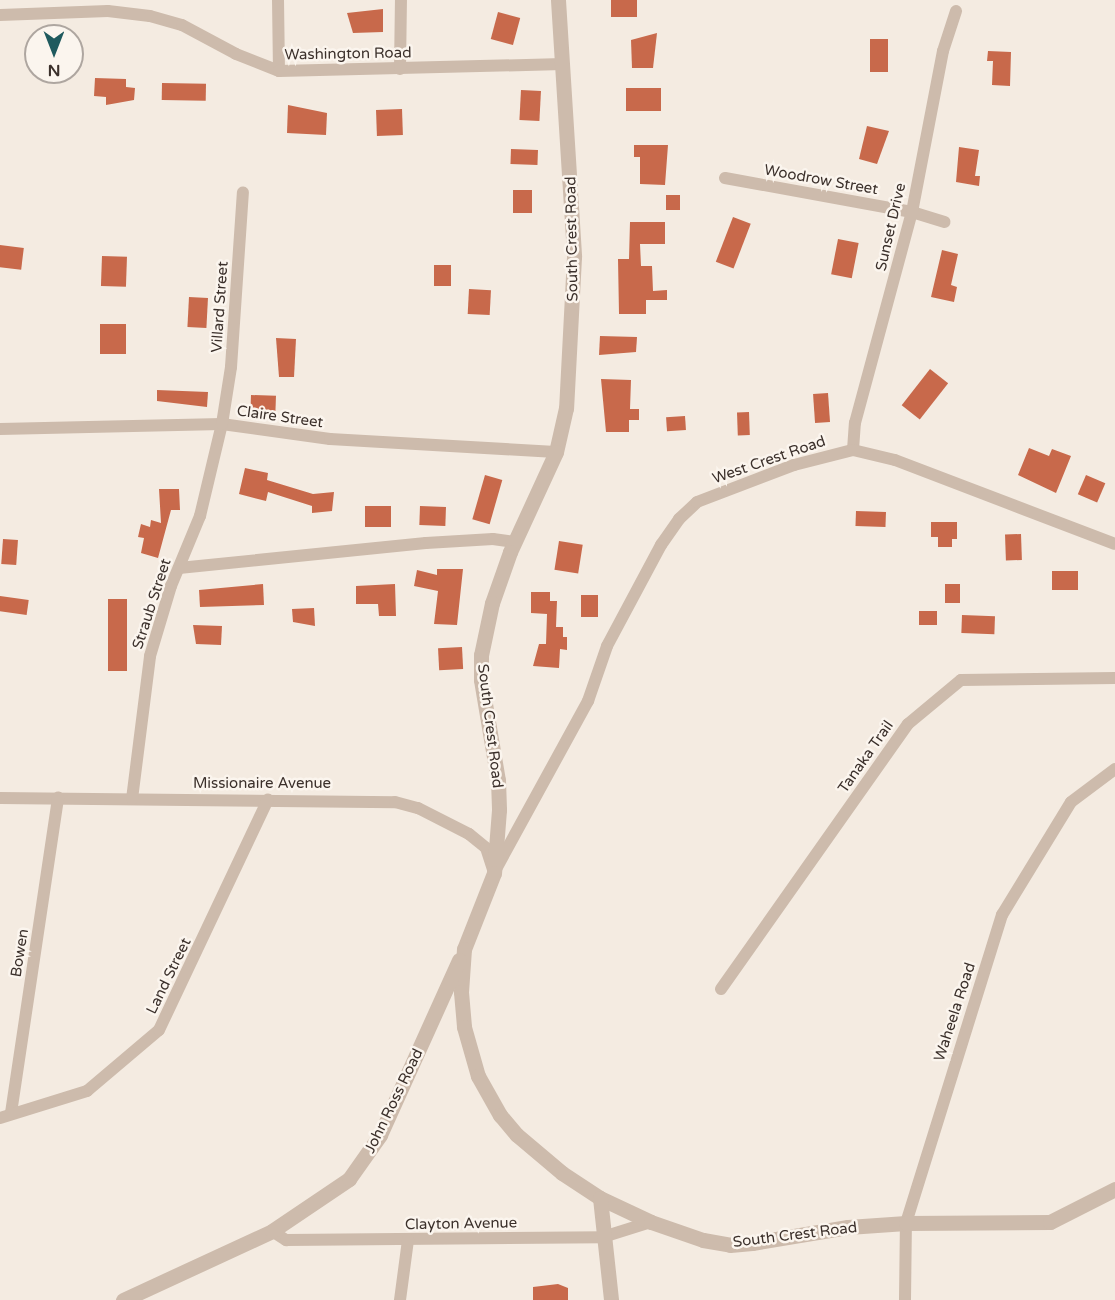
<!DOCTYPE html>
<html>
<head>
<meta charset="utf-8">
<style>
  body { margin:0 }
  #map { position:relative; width:1115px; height:1300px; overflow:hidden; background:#f4ebe1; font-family:"Varela Round",sans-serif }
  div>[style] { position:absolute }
  .building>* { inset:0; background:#c8694b; transform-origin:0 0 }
  .minor>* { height:12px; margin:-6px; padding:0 6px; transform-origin:6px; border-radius:6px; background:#cdbbac }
  .tertiary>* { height:15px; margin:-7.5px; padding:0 7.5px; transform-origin:7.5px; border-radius:7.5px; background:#cdbbac }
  span { translate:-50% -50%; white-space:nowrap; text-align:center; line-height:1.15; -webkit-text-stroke:5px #fbf5ee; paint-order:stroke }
  .street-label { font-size:15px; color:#3b302b }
  .north { position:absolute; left:24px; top:24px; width:60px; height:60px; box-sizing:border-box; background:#fbf5ee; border:2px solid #aea6a0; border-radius:50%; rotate:180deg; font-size:16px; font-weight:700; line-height:24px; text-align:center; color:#3b302b }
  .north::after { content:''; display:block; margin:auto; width:21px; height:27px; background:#1f5a5e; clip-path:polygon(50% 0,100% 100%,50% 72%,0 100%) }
</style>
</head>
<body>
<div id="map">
  <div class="building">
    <i style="left:611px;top:0;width:26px;height:17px"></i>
    <i style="clip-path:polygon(383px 9px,383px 32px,353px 33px,347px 13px)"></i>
    <i style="left:498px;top:12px;width:23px;height:28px;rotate:15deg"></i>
    <i style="clip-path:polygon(657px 33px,653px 68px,632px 68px,631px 40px)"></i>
    <i style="left:870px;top:39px;width:18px;height:33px"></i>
    <i style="clip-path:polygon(988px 51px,1011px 52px,1010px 86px,992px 85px,993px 61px,987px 61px)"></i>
    <i style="clip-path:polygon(95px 78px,126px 79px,126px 87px,135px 88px,134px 100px,106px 105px,106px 97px,94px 96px)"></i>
    <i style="left:162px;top:83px;width:44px;height:17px;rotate:1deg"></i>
    <i style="left:626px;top:88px;width:35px;height:23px"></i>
    <i style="left:521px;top:90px;width:20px;height:30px;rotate:3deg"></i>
    <i style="clip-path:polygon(288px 105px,327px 113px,326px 135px,287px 133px)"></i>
    <i style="left:402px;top:109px;width:26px;height:26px;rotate:88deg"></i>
    <i style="clip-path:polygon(867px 126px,889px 131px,877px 164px,859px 159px)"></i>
    <i style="clip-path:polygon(634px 145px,668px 145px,665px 185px,640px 184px,640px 157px,634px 157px)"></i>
    <i style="clip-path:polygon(959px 147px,979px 150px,975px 176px,980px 176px,979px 186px,956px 182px)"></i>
    <i style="left:511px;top:149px;width:27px;height:15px;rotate:2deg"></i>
    <i style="left:532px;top:190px;width:23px;height:19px;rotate:90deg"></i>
    <i style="left:666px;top:195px;width:14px;height:15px"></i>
    <i style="left:733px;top:217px;width:19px;height:48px;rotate:21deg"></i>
    <i style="clip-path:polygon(630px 222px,665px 222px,665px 244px,640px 244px,641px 266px,652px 266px,653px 291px,667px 290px,667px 300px,646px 300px,646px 314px,619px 314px,618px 259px,629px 259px)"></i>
    <i style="left:838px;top:239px;width:21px;height:36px;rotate:11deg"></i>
    <i style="left:0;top:245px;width:24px;height:22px;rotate:7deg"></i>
    <i style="clip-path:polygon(942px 250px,958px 254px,951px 285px,957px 287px,954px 302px,931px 297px)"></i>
    <i style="left:102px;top:256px;width:25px;height:30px;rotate:2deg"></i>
    <i style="left:434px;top:265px;width:17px;height:21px"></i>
    <i style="left:469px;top:289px;width:22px;height:25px;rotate:3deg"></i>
    <i style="left:189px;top:297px;width:19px;height:30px;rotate:3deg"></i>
    <i style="left:100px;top:324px;width:26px;height:30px"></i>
    <i style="clip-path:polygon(600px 336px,637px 337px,636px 352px,599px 355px)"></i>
    <i style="clip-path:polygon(276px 338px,296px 339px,294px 377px,279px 377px)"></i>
    <i style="left:930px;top:369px;width:23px;height:46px;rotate:38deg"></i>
    <i style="clip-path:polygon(601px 379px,631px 380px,630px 409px,639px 409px,639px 420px,629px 420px,629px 432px,606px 432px)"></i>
    <i style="clip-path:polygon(157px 390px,208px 392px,207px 407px,157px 401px)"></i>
    <i style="left:828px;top:393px;width:29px;height:15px;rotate:86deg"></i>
    <i style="left:251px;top:395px;width:25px;height:17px;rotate:2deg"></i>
    <i style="left:749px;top:412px;width:23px;height:12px;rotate:88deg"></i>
    <i style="left:685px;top:416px;width:14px;height:19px;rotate:86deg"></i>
    <i style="clip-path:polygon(1029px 448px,1049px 456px,1052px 449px,1071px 456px,1056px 493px,1018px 475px)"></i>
    <i style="clip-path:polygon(245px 468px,268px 473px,267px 480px,313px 494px,334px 492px,332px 511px,312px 513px,312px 506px,268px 492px,266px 501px,239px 494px)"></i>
    <i style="left:485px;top:475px;width:18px;height:46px;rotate:16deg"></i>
    <i style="left:1086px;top:475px;width:21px;height:21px;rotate:23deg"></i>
    <i style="clip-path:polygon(159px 489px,179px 489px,180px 510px,171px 510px,158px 558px,141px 553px,144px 538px,138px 537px,141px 524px,150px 527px,151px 520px,161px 523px)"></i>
    <i style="left:391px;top:506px;width:21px;height:26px;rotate:90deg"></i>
    <i style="left:420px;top:506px;width:26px;height:19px;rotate:2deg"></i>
    <i style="left:856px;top:511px;width:30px;height:15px;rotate:2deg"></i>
    <i style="clip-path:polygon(931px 522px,957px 522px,957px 539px,952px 539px,952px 547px,938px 547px,938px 537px,931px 537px)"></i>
    <i style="left:1021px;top:534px;width:26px;height:16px;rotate:88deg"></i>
    <i style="left:3px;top:539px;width:15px;height:25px;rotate:4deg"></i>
    <i style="left:559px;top:541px;width:24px;height:29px;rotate:9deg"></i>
    <i style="clip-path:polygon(437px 569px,463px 569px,457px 625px,434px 624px,438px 591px,414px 586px,417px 570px,437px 575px)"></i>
    <i style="left:1052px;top:571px;width:26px;height:19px"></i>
    <i style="clip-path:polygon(263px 584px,264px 605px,200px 607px,199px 590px)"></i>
    <i style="clip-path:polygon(395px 584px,396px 616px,379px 616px,378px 604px,356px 604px,356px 586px)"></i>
    <i style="left:945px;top:584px;width:15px;height:19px"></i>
    <i style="clip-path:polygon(531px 592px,550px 592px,550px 601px,557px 601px,556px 627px,563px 627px,563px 637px,567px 637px,567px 650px,560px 649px,559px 668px,533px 666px,539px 644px,546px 644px,547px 614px,531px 613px)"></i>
    <i style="left:581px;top:595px;width:17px;height:22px"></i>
    <i style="left:0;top:596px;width:29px;height:15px;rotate:8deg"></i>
    <i style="left:108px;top:599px;width:19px;height:72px"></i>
    <i style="clip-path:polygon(314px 608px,315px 626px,293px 622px,292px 609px)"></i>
    <i style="left:937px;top:611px;width:14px;height:18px;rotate:90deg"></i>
    <i style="left:962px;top:615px;width:33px;height:18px;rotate:2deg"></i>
    <i style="clip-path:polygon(193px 625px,222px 626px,221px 645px,196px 644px)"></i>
    <i style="left:462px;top:647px;width:22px;height:24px;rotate:87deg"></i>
    <i style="clip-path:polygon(558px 1284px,568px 1288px,568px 1300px,533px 1300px,533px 1287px)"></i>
  </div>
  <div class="minor">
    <i style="left:278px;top:0;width:71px;rotate:89.2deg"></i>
    <i style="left:0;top:15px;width:108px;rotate:-2.1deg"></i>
    <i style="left:108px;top:11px;width:42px;rotate:6.8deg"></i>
    <i style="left:150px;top:16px;width:33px;rotate:16deg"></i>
    <i style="left:182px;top:25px;width:61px;rotate:28.2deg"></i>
    <i style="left:236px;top:54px;width:46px;rotate:21.6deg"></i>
    <i style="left:279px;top:71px;width:284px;rotate:-1.4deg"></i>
    <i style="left:400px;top:69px;width:69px;rotate:-89.2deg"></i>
    <i style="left:725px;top:178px;width:190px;rotate:10.3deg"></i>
    <i style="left:912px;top:212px;width:34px;rotate:17deg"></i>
    <i style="left:0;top:429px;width:222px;rotate:-1.3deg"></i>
    <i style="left:222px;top:424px;width:109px;rotate:7.9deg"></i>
    <i style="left:330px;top:439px;width:226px;rotate:3.3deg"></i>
    <i style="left:853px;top:450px;width:27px;rotate:-86deg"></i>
    <i style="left:855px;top:423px;width:219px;rotate:-74.9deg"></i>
    <i style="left:912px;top:212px;width:164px;rotate:-79.1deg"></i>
    <i style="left:943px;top:51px;width:42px;rotate:-72deg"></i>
    <i style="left:179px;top:568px;width:248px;rotate:-5.8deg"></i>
    <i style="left:426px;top:543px;width:67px;rotate:-3.4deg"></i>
    <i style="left:493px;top:539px;width:22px;rotate:8deg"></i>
    <i style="left:0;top:798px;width:395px;rotate:0.6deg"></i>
    <i style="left:395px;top:802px;width:24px;rotate:15deg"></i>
    <i style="left:418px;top:808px;width:57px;rotate:27deg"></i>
    <i style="left:469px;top:834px;width:22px;rotate:39deg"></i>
    <i style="left:486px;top:848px;width:22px;rotate:72deg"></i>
    <i style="left:132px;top:799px;width:144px;rotate:-82.8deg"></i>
    <i style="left:150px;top:656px;width:73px;rotate:-73.3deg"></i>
    <i style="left:171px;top:586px;width:76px;rotate:-67.5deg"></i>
    <i style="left:200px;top:516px;width:95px;rotate:-76.6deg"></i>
    <i style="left:222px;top:424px;width:58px;rotate:-81deg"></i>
    <i style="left:231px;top:367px;width:175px;rotate:-86.1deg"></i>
    <i style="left:496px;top:869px;width:192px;rotate:-61.3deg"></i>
    <i style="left:588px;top:701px;width:58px;rotate:-70.9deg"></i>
    <i style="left:607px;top:646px;width:115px;rotate:-61.9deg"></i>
    <i style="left:661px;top:545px;width:32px;rotate:-55deg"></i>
    <i style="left:679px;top:519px;width:25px;rotate:-43deg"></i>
    <i style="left:697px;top:502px;width:104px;rotate:-20.9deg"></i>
    <i style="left:794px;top:465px;width:61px;rotate:-14.3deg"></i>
    <i style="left:853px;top:450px;width:43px;rotate:13.4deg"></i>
    <i style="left:895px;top:460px;width:235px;rotate:20.9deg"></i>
    <i style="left:721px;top:989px;width:324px;rotate:-54.8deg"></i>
    <i style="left:908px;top:724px;width:69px;rotate:-39.7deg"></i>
    <i style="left:961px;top:680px;width:154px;rotate:-0.7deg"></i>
    <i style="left:11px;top:1113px;width:319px;rotate:-81.5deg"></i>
    <i style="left:0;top:1118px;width:91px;rotate:-17.2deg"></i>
    <i style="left:87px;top:1091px;width:94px;rotate:-40.3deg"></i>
    <i style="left:159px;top:1030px;width:255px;rotate:-64.7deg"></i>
    <i style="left:272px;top:1231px;width:17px;rotate:33deg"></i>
    <i style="left:286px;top:1240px;width:317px;rotate:-0.5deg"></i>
    <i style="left:603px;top:1237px;width:50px;rotate:-17.4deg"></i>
    <i style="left:400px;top:1300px;width:61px;rotate:-82.4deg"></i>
    <i style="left:905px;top:1300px;width:77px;rotate:-89.3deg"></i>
    <i style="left:906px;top:1223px;width:323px;rotate:-72.7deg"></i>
    <i style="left:1002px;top:915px;width:132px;rotate:-58.6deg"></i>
    <i style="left:1071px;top:802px;width:55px;rotate:-36.9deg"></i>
  </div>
  <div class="tertiary">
    <i style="left:558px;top:0;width:257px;rotate:86.4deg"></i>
    <i style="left:574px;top:257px;width:151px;rotate:93deg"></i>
    <i style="left:566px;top:408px;width:45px;rotate:102.8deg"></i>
    <i style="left:556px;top:452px;width:110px;rotate:114.7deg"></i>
    <i style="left:510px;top:552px;width:54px;rotate:109.4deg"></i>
    <i style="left:492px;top:603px;width:53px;rotate:101.9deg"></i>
    <i style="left:481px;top:655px;width:25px;rotate:90deg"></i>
    <i style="left:481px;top:680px;width:101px;rotate:80.4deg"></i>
    <i style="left:498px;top:780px;width:30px;rotate:88deg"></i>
    <i style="left:499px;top:810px;width:63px;rotate:94.5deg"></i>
    <i style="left:494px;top:873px;width:82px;rotate:111.5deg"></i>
    <i style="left:464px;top:949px;width:43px;rotate:94deg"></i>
    <i style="left:461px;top:992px;width:35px;rotate:85deg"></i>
    <i style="left:464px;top:1027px;width:51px;rotate:74.1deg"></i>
    <i style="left:478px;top:1076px;width:45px;rotate:60.6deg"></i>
    <i style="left:500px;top:1115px;width:26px;rotate:50deg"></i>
    <i style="left:517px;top:1135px;width:59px;rotate:40.2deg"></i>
    <i style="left:562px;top:1173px;width:45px;rotate:33.3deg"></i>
    <i style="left:600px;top:1198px;width:56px;rotate:25.2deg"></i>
    <i style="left:651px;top:1222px;width:55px;rotate:19.1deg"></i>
    <i style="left:703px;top:1240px;width:27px;rotate:10deg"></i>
    <i style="left:730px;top:1245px;width:22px;rotate:-5deg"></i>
    <i style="left:752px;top:1243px;width:97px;rotate:-9.5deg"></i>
    <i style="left:848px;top:1227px;width:58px;rotate:-3.9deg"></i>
    <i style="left:906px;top:1223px;width:144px;rotate:-0.4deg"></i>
    <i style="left:1050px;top:1222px;width:73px;rotate:-26.9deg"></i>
    <i style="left:600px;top:1198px;width:103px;rotate:83.8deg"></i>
    <i style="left:123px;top:1300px;width:164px;rotate:-24.8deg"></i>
    <i style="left:272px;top:1231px;width:93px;rotate:-34deg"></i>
    <i style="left:349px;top:1179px;width:54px;rotate:-54.8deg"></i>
    <i style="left:380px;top:1135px;width:192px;rotate:-65.7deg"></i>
  </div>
  <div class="street-label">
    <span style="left:348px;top:54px;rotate:-1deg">Washington Road</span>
    <span style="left:821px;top:180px;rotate:10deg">Woodrow Street</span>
    <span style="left:891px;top:227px;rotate:-77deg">Sunset Drive</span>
    <span style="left:572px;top:239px;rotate:-91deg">South Crest Road</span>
    <span style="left:220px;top:307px;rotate:-86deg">Villard Street</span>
    <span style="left:280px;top:417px;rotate:8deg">Claire Street</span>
    <span style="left:769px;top:460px;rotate:-19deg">West Crest Road</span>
    <span style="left:152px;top:604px;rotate:-72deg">Straub Street</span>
    <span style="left:490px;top:726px;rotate:83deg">South Crest Road</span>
    <span style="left:866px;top:757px;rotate:-55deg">Tanaka Trail</span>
    <span style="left:262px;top:784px">Missionaire Avenue</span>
    <span style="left:20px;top:953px;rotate:-81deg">Bowen</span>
    <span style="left:169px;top:976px;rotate:-64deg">Land Street</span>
    <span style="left:955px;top:1012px;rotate:-72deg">Waheela Road</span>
    <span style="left:394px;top:1101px;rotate:-64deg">John Ross Road</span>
    <span style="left:461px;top:1224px;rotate:-1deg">Clayton Avenue</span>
    <span style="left:795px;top:1235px;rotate:-7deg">South Crest Road</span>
  </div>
  <div class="north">N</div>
</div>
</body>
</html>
